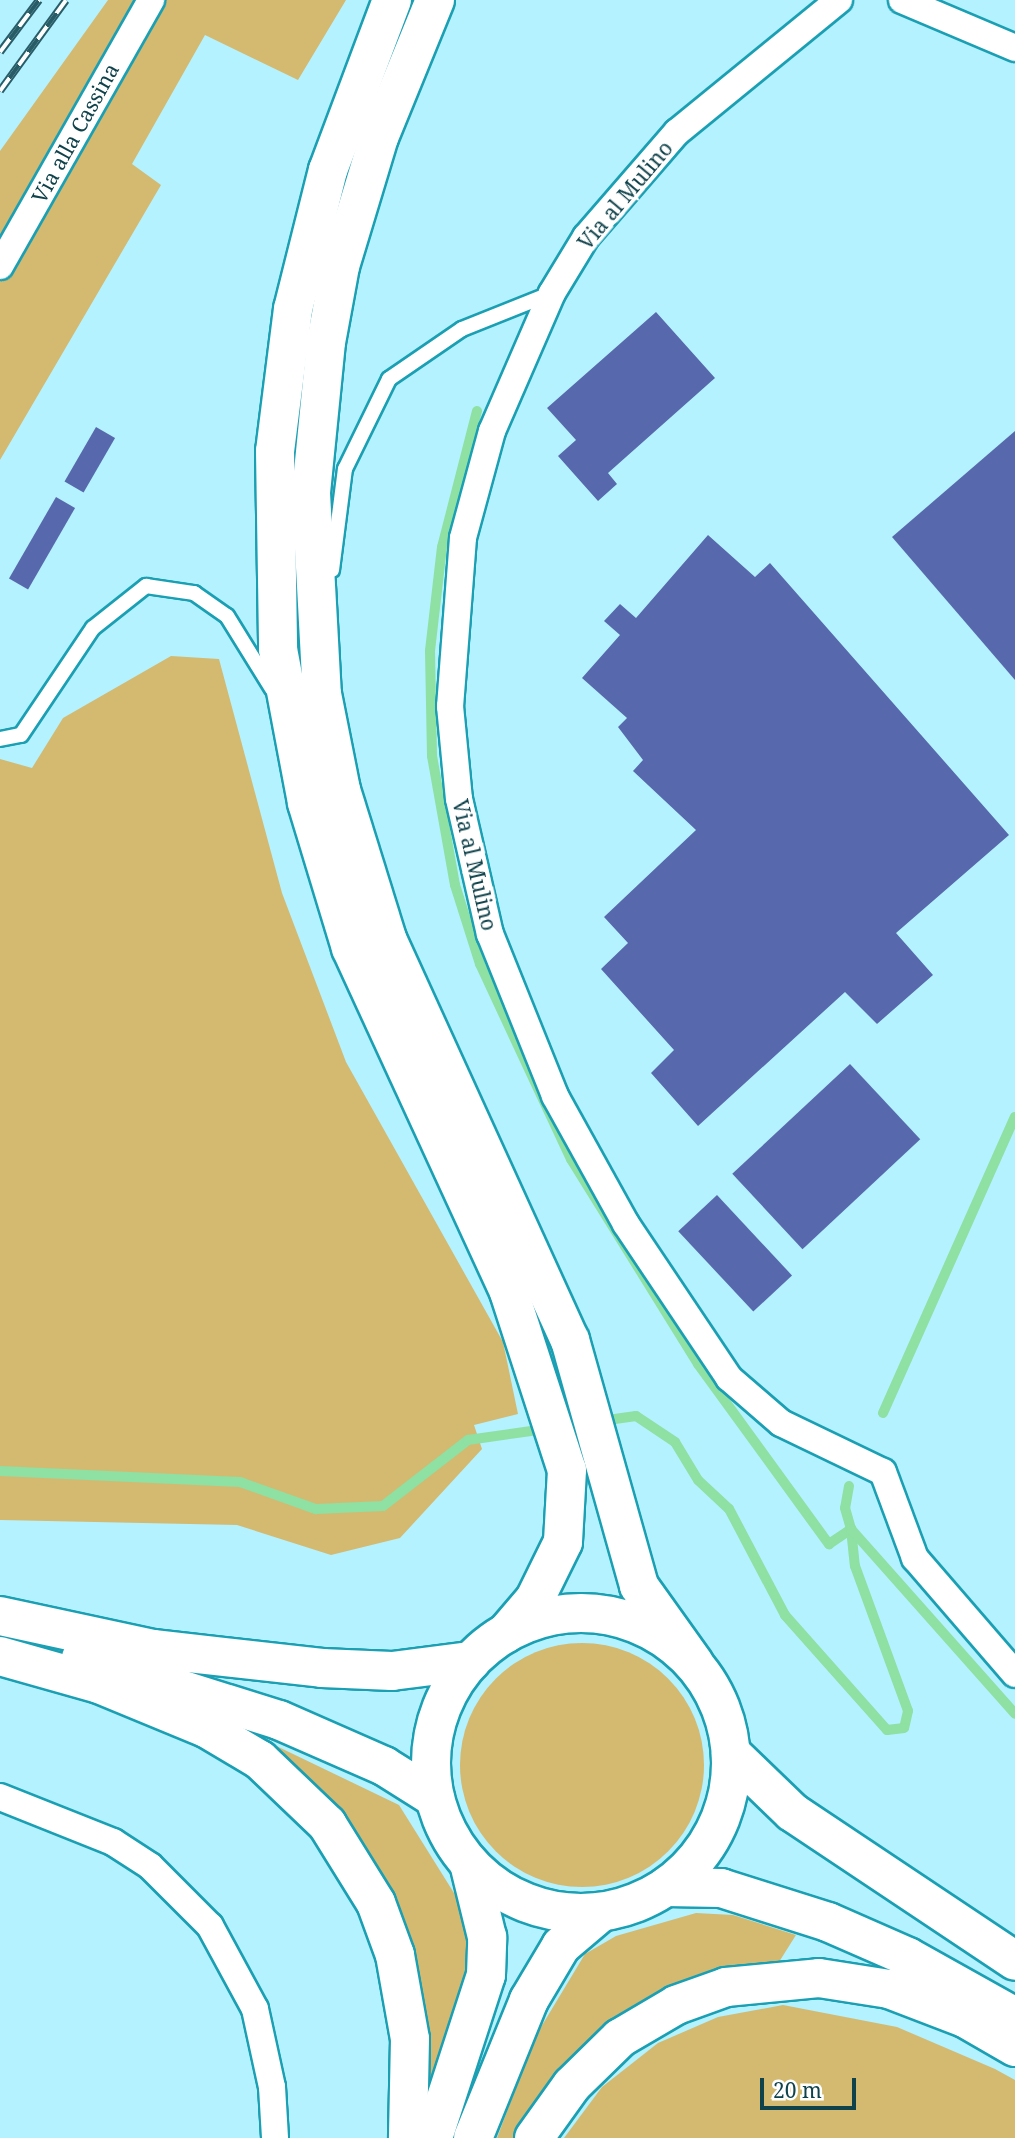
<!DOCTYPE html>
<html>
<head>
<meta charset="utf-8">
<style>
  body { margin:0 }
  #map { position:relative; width:1015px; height:2138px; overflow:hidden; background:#b4f2ff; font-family:"Noto Serif",serif }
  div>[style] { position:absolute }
  .green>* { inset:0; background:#d3ba70 }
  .round { border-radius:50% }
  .stream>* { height:10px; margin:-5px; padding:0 5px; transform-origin:5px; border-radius:5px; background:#8ee0a3 }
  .building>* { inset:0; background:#5769ac; transform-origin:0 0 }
  .roads { filter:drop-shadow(2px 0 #1b9fb3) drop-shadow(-2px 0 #1b9fb3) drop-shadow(0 2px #1b9fb3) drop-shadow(0 -2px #1b9fb3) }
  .service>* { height:14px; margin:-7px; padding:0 7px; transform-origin:7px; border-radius:7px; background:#fff }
  .minor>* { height:26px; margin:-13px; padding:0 13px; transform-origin:13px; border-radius:13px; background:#fff }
  .trunk>* { height:38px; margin:-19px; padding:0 19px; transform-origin:19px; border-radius:19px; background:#fff }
  .trunk>.ring { margin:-19px; padding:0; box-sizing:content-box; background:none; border:38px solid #fff; border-radius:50% }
  .motorway>* { height:38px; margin:-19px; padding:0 19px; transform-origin:19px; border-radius:19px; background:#fff }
  .rail>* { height:8px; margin-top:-4px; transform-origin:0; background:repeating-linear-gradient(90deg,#fff 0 16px,#285c66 0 32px); box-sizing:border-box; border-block:2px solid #285c66 }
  span { translate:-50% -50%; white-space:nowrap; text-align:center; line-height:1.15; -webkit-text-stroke:7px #fff; paint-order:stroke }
  .street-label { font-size:21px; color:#0f424b }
  .scale { position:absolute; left:760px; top:2078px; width:96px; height:32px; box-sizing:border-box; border:4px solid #0f424b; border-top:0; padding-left:9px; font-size:21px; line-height:24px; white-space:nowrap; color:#0f424b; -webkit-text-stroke:5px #fff; paint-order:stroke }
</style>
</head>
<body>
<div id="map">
  <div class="green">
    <i style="clip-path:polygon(108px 0,346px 0,298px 80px,205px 35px,132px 164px,161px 185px,0 460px,0 151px)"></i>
    <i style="clip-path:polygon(171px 656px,219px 659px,282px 893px,346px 1062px,503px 1342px,518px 1414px,474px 1425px,482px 1449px,400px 1538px,331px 1555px,237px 1525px,0 1520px,0 759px,32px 768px,63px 718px)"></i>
    <i class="round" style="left:460px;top:1643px;width:244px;height:244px"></i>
    <i style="clip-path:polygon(264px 1740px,399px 1805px,459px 1901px,469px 1939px,467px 1984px,425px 2114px,424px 2011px)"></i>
    <i style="clip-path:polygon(696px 1913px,733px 1915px,796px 1935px,779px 1962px,723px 1972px,516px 2138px,497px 2138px,535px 2037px,585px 1954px,616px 1936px)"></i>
    <i style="clip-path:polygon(783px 2005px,897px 2027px,995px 2069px,1015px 2080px,1015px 2138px,564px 2138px,602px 2087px,658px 2043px,718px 2017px)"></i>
  </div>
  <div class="stream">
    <i style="left:477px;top:411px;width:140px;rotate:104.4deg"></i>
    <i style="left:442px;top:547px;width:105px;rotate:96.6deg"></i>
    <i style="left:430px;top:651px;width:105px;rotate:88.9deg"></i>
    <i style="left:432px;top:756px;width:131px;rotate:79.9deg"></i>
    <i style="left:455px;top:885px;width:83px;rotate:72.4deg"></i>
    <i style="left:480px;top:964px;width:215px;rotate:65deg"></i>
    <i style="left:571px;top:1159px;width:241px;rotate:58.2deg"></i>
    <i style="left:698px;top:1364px;width:223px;rotate:54deg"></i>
    <i style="left:829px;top:1544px;width:27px;rotate:-34deg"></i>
    <i style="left:851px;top:1529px;width:37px;rotate:84deg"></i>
    <i style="left:855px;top:1566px;width:154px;rotate:69.9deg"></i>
    <i style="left:908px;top:1711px;width:17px;rotate:103deg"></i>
    <i style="left:904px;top:1728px;width:17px;rotate:173deg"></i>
    <i style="left:887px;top:1730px;width:154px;rotate:-131.6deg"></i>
    <i style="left:785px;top:1615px;width:120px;rotate:-117.8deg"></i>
    <i style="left:729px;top:1509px;width:42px;rotate:-136.9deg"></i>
    <i style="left:698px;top:1480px;width:44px;rotate:-121.2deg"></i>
    <i style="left:675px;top:1442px;width:47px;rotate:-146.3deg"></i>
    <i style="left:636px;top:1416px;width:34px;rotate:172deg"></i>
    <i style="left:883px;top:1413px;width:324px;rotate:-66deg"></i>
    <i style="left:0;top:1471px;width:240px;rotate:2.6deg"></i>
    <i style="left:240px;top:1482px;width:81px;rotate:19.6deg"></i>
    <i style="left:316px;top:1509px;width:67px;rotate:-2.6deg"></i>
    <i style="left:383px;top:1506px;width:108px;rotate:-37.8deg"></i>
    <i style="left:468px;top:1440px;width:78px;rotate:-8.1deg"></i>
    <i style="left:849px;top:1486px;width:22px;rotate:100deg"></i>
    <i style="left:845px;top:1508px;width:22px;rotate:74deg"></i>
    <i style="left:851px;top:1529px;width:247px;rotate:48.4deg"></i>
  </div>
  <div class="building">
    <i style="clip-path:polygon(656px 312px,715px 378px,608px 473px,617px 484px,598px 501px,558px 456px,576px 440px,547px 408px)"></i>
    <i style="left:96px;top:427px;width:22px;height:63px;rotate:30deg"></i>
    <i style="clip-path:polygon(1015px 431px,1015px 680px,892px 537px)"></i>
    <i style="left:56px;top:497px;width:22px;height:94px;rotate:30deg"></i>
    <i style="clip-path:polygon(708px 535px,755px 577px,770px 563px,1009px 835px,896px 933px,933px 975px,877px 1024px,845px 992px,698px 1126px,651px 1073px,674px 1050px,601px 969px,628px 943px,604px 917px,696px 830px,633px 771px,643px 760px,618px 727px,627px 718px,582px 678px,620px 635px,604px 621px,620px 604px,636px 618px)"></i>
    <i style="left:850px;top:1064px;width:103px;height:161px;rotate:47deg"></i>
    <i style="left:717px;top:1195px;width:110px;height:53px;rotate:47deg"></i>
  </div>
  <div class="roads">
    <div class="service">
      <i style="left:332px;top:570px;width:102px;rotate:-82.7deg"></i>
      <i style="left:345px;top:469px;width:100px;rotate:-63.9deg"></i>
      <i style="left:389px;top:379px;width:88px;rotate:-34.4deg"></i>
      <i style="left:462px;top:329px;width:97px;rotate:-21.8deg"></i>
      <i style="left:0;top:739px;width:21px;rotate:-11deg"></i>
      <i style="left:21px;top:735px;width:129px;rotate:-56.1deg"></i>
      <i style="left:93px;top:628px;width:68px;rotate:-38.4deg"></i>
      <i style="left:146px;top:586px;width:49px;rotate:8.3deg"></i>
      <i style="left:194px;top:593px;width:40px;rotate:34.9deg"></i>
      <i style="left:227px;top:616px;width:86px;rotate:58.3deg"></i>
    </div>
    <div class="minor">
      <i style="left:839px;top:0;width:209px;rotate:140.8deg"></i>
      <i style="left:677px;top:132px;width:139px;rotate:130.9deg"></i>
      <i style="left:586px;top:237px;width:66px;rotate:121.3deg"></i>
      <i style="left:552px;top:293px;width:150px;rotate:113.5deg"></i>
      <i style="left:492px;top:431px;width:111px;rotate:105.2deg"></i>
      <i style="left:463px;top:538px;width:169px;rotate:94.4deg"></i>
      <i style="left:450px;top:706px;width:93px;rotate:84.5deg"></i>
      <i style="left:459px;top:799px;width:139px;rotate:77.1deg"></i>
      <i style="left:490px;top:934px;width:175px;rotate:68.1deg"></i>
      <i style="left:555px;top:1096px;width:146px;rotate:61deg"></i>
      <i style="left:626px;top:1224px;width:185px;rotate:56.2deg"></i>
      <i style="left:729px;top:1378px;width:69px;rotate:40.9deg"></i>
      <i style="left:781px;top:1423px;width:113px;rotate:25.7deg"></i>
      <i style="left:883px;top:1472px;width:92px;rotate:69.6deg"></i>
      <i style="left:915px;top:1558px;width:153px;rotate:49.2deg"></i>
      <i style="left:902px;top:0;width:123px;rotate:23deg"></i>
      <i style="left:0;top:266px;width:306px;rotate:-60.4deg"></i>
      <i style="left:0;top:1797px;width:122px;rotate:21.7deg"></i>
      <i style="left:113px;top:1842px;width:44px;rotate:33deg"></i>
      <i style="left:150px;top:1866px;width:85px;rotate:45deg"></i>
      <i style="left:210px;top:1926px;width:94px;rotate:61.5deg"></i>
      <i style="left:255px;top:2009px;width:80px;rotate:77.7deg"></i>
      <i style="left:272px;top:2087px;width:51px;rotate:86.6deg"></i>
    </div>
    <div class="trunk">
      <i style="left:392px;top:0;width:182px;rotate:110.6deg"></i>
      <i style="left:328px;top:170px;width:143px;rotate:104.1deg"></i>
      <i style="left:293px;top:309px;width:143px;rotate:97.2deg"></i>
      <i style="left:275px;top:451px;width:198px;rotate:89.1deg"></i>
      <i style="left:278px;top:649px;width:157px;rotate:79.3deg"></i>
      <i style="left:307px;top:803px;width:152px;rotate:73.1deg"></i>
      <i style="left:351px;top:948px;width:379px;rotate:65.3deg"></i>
      <i style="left:509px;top:1292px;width:187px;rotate:72deg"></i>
      <i style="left:567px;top:1470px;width:72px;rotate:93.2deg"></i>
      <i style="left:563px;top:1542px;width:64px;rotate:116.2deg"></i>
      <i style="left:535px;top:1599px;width:45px;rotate:130.5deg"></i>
      <i style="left:435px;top:0;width:148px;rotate:112.2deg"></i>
      <i style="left:379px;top:137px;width:135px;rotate:106.8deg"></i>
      <i style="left:340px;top:266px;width:77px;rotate:100.4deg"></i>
      <i style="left:326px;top:342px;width:152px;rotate:95.7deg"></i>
      <i style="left:311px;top:493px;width:201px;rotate:86.9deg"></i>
      <i style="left:322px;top:694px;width:98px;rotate:78.8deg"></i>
      <i style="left:341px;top:790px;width:156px;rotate:72.8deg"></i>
      <i style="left:387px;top:939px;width:441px;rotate:65.5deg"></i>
      <i style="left:570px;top:1340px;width:255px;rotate:74.3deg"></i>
      <i style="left:639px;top:1586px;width:95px;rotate:54.5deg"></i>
      <i class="ring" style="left:431px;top:1613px;width:262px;height:262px"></i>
      <i style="left:0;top:1616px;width:157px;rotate:12.2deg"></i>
      <i style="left:153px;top:1649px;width:170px;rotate:6.4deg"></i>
      <i style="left:322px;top:1668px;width:70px;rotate:2.5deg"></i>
      <i style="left:392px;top:1671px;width:80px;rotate:-7.2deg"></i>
      <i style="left:81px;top:1658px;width:207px;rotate:17.4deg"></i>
      <i style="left:279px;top:1720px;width:115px;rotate:23.7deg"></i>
      <i style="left:384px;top:1766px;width:60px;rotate:32.1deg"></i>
      <i style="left:731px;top:1753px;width:85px;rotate:44deg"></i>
      <i style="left:792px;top:1812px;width:268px;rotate:33.7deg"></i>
      <i style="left:666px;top:1887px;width:55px;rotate:1deg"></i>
      <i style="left:721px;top:1888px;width:112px;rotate:17.6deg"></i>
      <i style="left:828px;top:1922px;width:87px;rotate:23.6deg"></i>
      <i style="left:908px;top:1957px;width:123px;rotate:29.3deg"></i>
    </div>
    <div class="motorway">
      <i style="left:0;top:1656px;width:103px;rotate:15.8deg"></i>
      <i style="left:99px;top:1684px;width:116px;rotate:22.4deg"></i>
      <i style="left:206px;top:1728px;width:63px;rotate:30.7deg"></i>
      <i style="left:260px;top:1760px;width:93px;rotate:43.7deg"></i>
      <i style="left:327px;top:1824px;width:93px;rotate:58.2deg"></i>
      <i style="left:376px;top:1903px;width:55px;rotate:69.9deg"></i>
      <i style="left:395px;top:1955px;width:85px;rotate:79.9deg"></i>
      <i style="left:410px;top:2039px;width:99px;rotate:91.2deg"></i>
      <i style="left:433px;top:2138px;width:171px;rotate:-72deg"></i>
      <i style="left:486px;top:1975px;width:38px;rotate:-88deg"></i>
      <i style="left:487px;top:1937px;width:76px;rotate:-103.7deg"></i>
      <i style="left:473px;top:2138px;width:149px;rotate:-67.9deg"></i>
      <i style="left:529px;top:2000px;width:63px;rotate:-59.3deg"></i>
      <i style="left:561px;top:1946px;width:51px;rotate:-40.2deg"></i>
      <i style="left:534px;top:2138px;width:65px;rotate:-54.4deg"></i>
      <i style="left:572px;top:2085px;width:67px;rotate:-44.4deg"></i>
      <i style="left:620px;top:2038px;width:65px;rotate:-30.5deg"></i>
      <i style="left:676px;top:2005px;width:53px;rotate:-19.8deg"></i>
      <i style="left:726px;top:1987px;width:93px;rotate:-5.5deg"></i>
      <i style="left:819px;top:1978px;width:71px;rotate:8.9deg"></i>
      <i style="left:889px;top:1989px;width:81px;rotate:20.9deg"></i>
      <i style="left:965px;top:2018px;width:58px;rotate:30.1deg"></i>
    </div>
  </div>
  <div class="rail">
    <i style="left:0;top:52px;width:65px;rotate:-53.1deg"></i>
    <i style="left:0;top:91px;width:112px;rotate:-54deg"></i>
  </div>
  <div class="street-label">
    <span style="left:75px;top:133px;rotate:-61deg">Via alla Cassina</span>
    <span style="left:625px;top:195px;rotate:-50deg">Via al Mulino</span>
    <span style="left:475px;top:865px;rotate:77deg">Via al Mulino</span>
  </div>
  <div class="scale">20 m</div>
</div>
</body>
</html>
